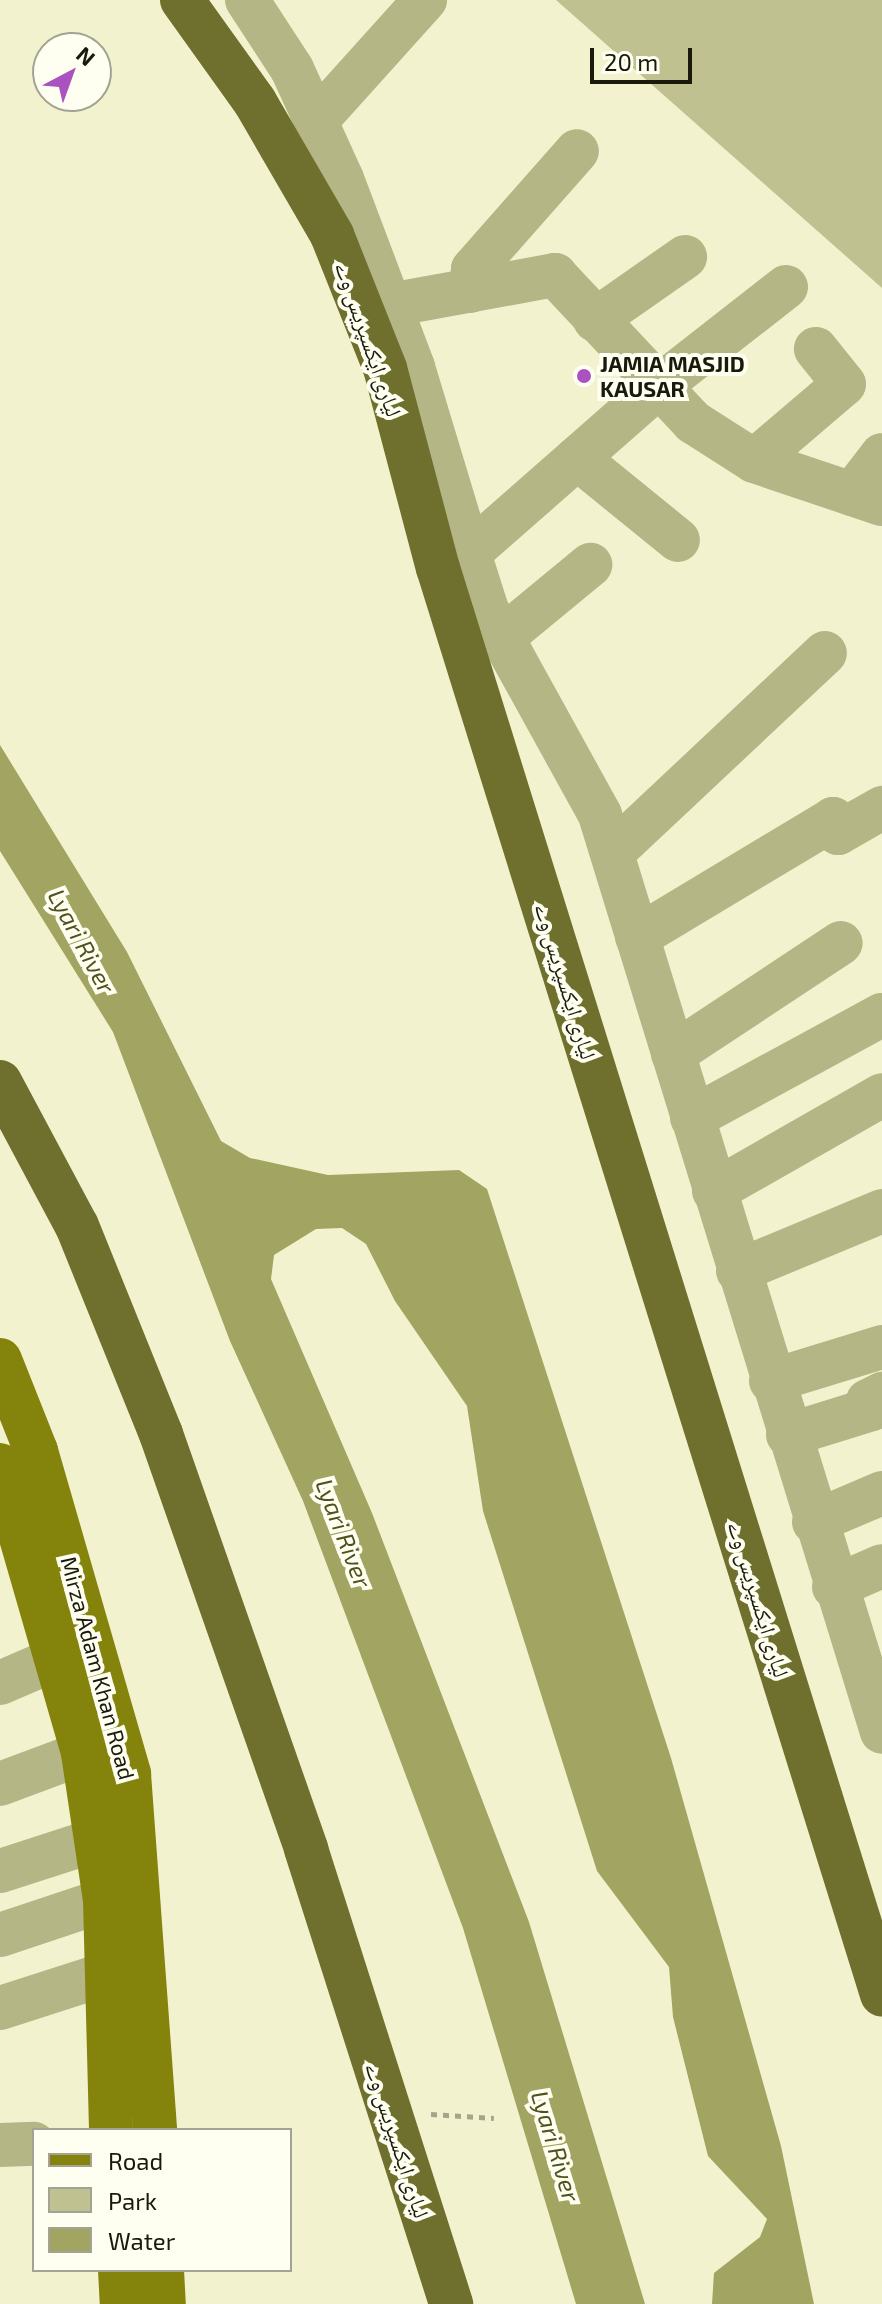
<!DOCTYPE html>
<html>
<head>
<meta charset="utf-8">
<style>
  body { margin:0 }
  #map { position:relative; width:882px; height:2304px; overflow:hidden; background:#f2f3ce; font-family:"Exo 2","Noto Naskh Arabic",sans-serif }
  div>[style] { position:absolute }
  .green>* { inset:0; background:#bfc190 }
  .water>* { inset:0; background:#a2a462 }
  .path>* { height:5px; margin-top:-2.5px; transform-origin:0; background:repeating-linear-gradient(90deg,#a5a589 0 6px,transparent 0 12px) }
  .minor>* { height:44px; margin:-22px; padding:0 22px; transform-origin:22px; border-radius:22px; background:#b4b685 }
  .major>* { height:44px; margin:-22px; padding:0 22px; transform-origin:22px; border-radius:22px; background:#84840d }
  .highway>* { height:44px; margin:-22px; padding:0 22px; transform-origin:22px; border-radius:22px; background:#6f702d }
  .dots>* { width:22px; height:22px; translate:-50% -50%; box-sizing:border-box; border:4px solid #fefff0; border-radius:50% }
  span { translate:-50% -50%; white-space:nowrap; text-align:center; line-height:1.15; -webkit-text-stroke:8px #fefff0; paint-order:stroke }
  .street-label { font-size:22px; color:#19190c }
  .poi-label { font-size:22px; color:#19190c; font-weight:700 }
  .left { translate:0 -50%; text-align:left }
  .water-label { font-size:24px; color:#51511f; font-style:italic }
  .legend { position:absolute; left:32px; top:2128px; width:260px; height:144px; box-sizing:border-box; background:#fefff0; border:2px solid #a2a395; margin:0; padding:10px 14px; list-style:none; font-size:24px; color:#19190c }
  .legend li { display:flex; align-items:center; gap:16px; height:40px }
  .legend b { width:40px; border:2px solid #a2a395 }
  .north { position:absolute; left:32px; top:32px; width:80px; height:80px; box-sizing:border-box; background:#fefff0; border:2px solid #a2a395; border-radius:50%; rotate:41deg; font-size:22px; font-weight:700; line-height:32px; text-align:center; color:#19190c }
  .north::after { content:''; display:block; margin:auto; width:28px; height:36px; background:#aa52bf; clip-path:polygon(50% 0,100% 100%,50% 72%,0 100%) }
  .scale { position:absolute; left:590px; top:48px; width:102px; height:36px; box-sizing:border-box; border:4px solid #19190c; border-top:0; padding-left:10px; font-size:24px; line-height:28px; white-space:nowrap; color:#19190c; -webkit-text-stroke:6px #fefff0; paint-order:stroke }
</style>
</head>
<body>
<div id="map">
  <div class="green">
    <i style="clip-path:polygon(556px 0,882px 0,882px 288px)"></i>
  </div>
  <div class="water">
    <i style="clip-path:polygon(0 745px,127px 952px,221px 1141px,250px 1158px,328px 1175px,459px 1170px,487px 1189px,671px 1758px,781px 2146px,814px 2304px,712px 2304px,714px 2273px,760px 2237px,767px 2219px,708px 2156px,673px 2017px,669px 1967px,597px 1871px,483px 1511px,467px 1406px,395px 1301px,366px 1244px,342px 1228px,316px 1229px,274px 1255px,271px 1279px,372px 1513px,529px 1922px,645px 2304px,576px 2304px,463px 1928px,303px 1501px,230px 1341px,113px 1032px,0 851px)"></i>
  </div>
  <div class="path">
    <i style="left:431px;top:2114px;width:63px;rotate:3.6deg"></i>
  </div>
  <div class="minor">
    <i style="left:247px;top:0;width:82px;rotate:56.9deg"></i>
    <i style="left:292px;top:69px;width:121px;rotate:65.6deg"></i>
    <i style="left:342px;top:179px;width:201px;rotate:69.3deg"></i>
    <i style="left:413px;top:367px;width:194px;rotate:73.2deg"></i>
    <i style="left:316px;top:121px;width:163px;rotate:-48deg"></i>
    <i style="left:786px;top:287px;width:162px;rotate:142deg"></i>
    <i style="left:658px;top:387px;width:252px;rotate:138.7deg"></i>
    <i style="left:469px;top:553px;width:60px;rotate:72.5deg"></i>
    <i style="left:487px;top:610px;width:234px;rotate:61.1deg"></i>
    <i style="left:600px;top:815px;width:959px;rotate:72.91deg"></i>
    <i style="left:470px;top:291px;width:22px;rotate:-82deg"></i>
    <i style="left:473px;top:269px;width:157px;rotate:-48.6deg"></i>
    <i style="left:390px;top:305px;width:168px;rotate:-10.3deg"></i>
    <i style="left:555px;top:275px;width:202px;rotate:46.8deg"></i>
    <i style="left:693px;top:422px;width:72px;rotate:32.6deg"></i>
    <i style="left:754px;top:461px;width:135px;rotate:18.6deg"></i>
    <i style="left:595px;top:320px;width:110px;rotate:-35deg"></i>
    <i style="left:577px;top:458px;width:130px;rotate:39.1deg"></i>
    <i style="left:754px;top:461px;width:118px;rotate:-40.5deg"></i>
    <i style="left:844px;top:384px;width:45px;rotate:-128.7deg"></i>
    <i style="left:852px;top:494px;width:49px;rotate:-52.4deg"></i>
    <i style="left:504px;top:636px;width:112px;rotate:-39.5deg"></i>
    <i style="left:612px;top:853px;width:292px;rotate:-43.2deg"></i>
    <i style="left:637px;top:937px;width:229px;rotate:-31deg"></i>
    <i style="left:833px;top:819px;width:15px;rotate:70deg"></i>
    <i style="left:838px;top:833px;width:51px;rotate:-29.6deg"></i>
    <i style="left:673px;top:1054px;width:201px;rotate:-33.5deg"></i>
    <i style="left:692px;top:1118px;width:216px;rotate:-28.5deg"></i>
    <i style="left:714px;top:1191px;width:193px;rotate:-29.7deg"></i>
    <i style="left:738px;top:1271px;width:156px;rotate:-22.6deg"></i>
    <i style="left:771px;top:1381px;width:116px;rotate:-17deg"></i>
    <i style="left:788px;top:1435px;width:88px;rotate:-17.2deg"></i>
    <i style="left:872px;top:1409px;width:9px;rotate:-117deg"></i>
    <i style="left:868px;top:1401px;width:16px;rotate:-27deg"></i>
    <i style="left:814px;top:1522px;width:74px;rotate:-23.1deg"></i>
    <i style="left:834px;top:1587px;width:52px;rotate:-23.6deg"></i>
    <i style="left:0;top:1683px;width:63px;rotate:-23.3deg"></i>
    <i style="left:0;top:1784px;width:89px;rotate:-20.5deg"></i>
    <i style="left:0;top:1871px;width:101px;rotate:-17.9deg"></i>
    <i style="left:0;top:1935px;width:111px;rotate:-18.4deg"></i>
    <i style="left:0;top:2008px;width:114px;rotate:-17.8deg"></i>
    <i style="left:0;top:2145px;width:34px;rotate:-2deg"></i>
  </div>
  <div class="major">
    <i style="left:0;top:1360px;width:98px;rotate:68.4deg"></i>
    <i style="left:36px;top:1451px;width:336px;rotate:73.9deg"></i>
    <i style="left:129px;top:1774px;width:357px;rotate:85.8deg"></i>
    <i style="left:0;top:1465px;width:300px;rotate:73.9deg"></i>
    <i style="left:83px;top:1753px;width:149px;rotate:81.5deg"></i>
    <i style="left:105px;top:1900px;width:230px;rotate:88.5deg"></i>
    <i style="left:120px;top:2270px;width:34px;rotate:87deg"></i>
    <i style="left:162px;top:2270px;width:34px;rotate:87deg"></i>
  </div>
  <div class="highway">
    <i style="left:182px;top:0;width:125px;rotate:54.4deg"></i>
    <i style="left:255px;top:102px;width:154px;rotate:59.9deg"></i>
    <i style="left:332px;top:235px;width:143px;rotate:68.3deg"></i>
    <i style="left:385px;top:368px;width:207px;rotate:75.2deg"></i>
    <i style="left:438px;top:568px;width:1494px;rotate:72.71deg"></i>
    <i style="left:0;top:1082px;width:163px;rotate:61.9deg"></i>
    <i style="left:77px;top:1226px;width:224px;rotate:68deg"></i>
    <i style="left:161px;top:1434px;width:440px;rotate:70.7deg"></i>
    <i style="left:306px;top:1849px;width:478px;rotate:72.3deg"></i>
  </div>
  <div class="dots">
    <i style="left:584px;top:376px;background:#aa52bf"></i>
  </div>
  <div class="street-label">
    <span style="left:369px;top:339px;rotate:71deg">لیاری ایکسپریس وے</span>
    <span style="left:566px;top:981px;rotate:73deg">لیاری ایکسپریس وے</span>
    <span style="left:759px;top:1599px;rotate:73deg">لیاری ایکسپریس وے</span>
    <span style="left:98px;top:1668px;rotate:75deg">Mirza Adam Khan Road</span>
    <span style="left:398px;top:2140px;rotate:72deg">لیاری ایکسپریس وے</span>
  </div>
  <div class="poi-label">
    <span class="left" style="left:600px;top:376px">JAMIA MASJID<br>KAUSAR</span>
  </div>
  <div class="water-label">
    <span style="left:82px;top:941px;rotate:62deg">Lyari River</span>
    <span style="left:344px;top:1533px;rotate:69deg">Lyari River</span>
    <span style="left:556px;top:2146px;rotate:73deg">Lyari River</span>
  </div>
  <ul class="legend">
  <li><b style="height:10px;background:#84840d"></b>Road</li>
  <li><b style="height:22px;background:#bfc190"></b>Park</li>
  <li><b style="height:22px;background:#a2a462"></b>Water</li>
  </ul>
  <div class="north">N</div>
  <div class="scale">20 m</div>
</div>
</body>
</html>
